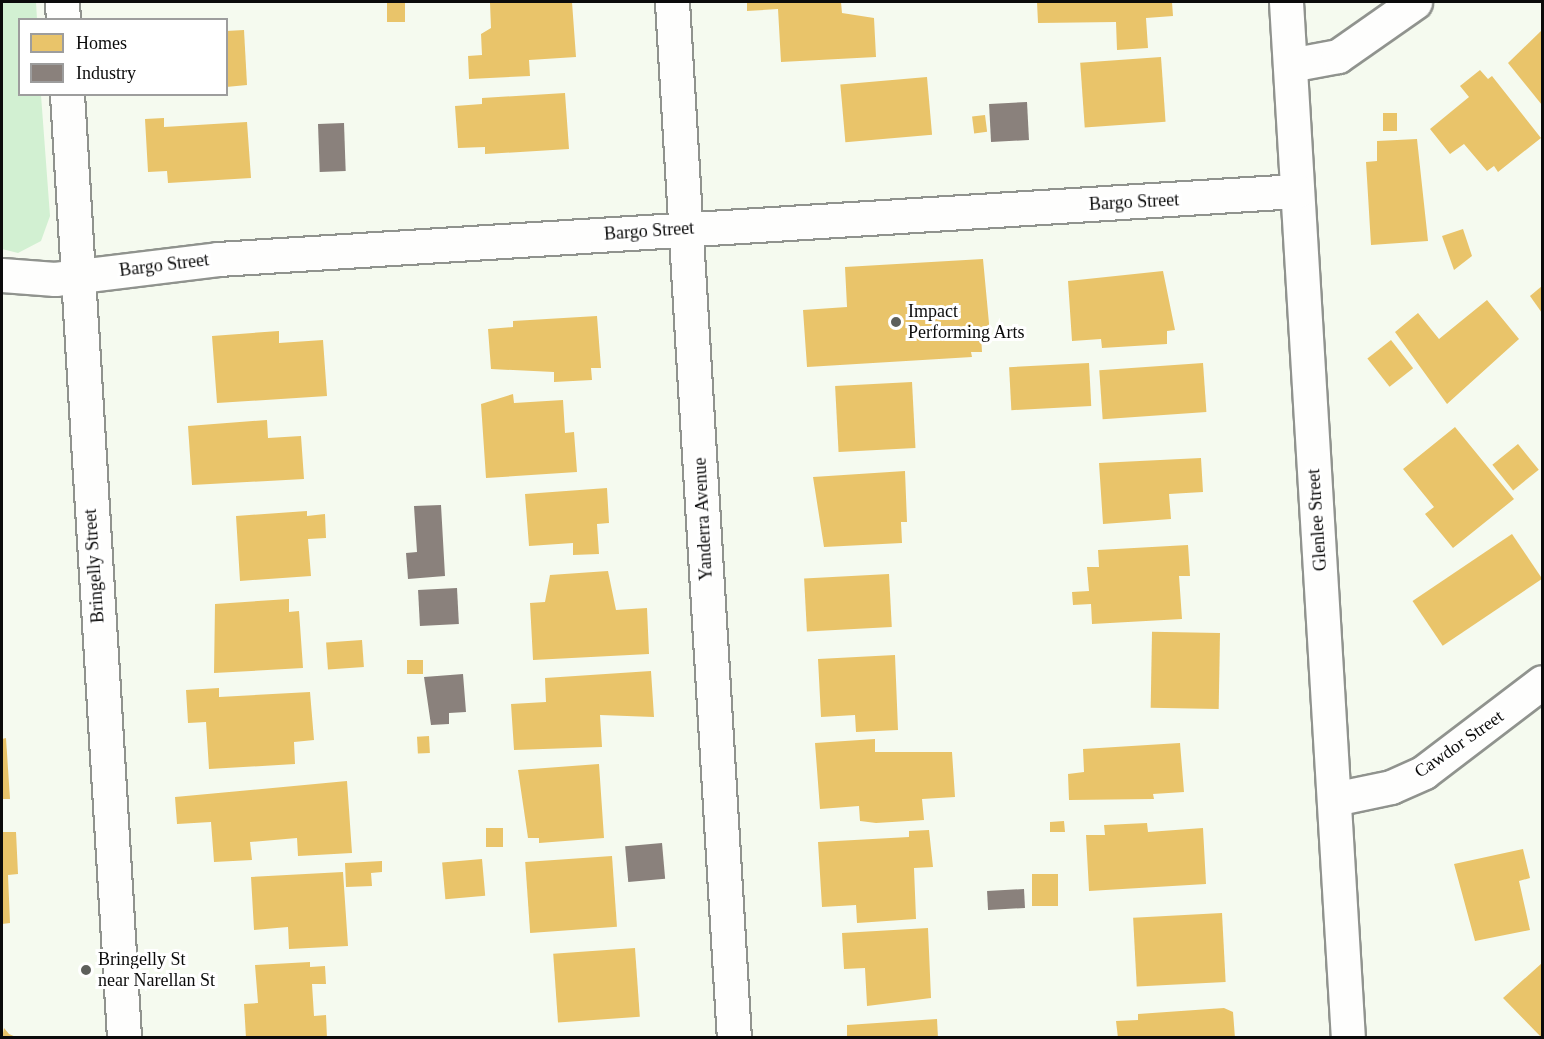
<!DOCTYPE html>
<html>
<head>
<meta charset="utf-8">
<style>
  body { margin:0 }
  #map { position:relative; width:1544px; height:1039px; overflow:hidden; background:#f5faef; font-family:Georgia,serif }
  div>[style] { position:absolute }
  .green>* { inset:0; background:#d2f0d2 }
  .homes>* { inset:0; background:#e9c46a; transform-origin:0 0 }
  .industry>* { inset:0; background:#8a817c; transform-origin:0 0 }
  .roads { filter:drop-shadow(2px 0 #90938e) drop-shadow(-2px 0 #90938e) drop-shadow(0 2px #90938e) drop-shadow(0 -2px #90938e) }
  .minor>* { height:33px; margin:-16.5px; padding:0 16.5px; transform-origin:16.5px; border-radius:16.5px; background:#fefefd }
  .dots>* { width:16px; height:16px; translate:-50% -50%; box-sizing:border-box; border:3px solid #fff; border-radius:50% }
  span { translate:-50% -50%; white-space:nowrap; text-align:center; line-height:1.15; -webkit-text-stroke:6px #fff; paint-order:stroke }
  .street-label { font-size:18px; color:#0b0b0b }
  .poi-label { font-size:18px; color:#0b0b0b }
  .left { translate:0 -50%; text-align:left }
  .frame { position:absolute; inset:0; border:3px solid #0b0b0b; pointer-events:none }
  .legend { position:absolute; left:18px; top:18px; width:210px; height:78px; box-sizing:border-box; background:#fff; border:2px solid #9d9d9d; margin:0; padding:8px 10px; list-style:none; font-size:18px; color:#0b0b0b }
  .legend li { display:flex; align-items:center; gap:12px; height:30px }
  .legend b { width:30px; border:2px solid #9d9d9d }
</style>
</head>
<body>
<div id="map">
  <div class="green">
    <i style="clip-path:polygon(2px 2px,36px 2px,37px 19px,20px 20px,20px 94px,41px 95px,50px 216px,41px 241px,18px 253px,2px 249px)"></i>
  </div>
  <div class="homes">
    <i style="clip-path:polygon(572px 2px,576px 57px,529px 60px,530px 76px,469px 79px,468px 56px,482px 55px,481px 34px,491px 28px,490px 3px)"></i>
    <i style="clip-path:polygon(747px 2px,841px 2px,842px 13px,874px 18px,876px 57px,781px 62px,778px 9px,747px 11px)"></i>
    <i style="clip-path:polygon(1037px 2px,1172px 2px,1173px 16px,1146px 18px,1148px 48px,1117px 50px,1116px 22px,1038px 23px)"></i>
    <i style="left:387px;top:3px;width:18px;height:19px"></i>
    <i style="clip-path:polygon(244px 30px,247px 85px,226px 87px,226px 31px)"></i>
    <i style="clip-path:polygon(1542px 30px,1542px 105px,1508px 63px)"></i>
    <i style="left:1161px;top:57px;width:65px;height:81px;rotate:86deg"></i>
    <i style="clip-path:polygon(1480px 70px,1488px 79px,1492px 76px,1541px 138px,1498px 172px,1494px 166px,1487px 171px,1464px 144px,1450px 154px,1430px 129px,1469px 97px,1460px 86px)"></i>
    <i style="left:927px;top:77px;width:58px;height:87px;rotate:85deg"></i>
    <i style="clip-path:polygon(565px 93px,569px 149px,485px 154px,485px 147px,458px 148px,455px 106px,482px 104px,482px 98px)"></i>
    <i style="left:1383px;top:113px;width:14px;height:18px"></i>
    <i style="left:985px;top:115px;width:17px;height:13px;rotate:83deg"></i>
    <i style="clip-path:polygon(164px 118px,164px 127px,247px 122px,251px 178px,168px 183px,167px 171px,148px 172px,145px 119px)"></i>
    <i style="clip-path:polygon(1417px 139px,1428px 241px,1371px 245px,1366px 162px,1377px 161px,1377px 141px)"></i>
    <i style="clip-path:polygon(1463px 229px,1472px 256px,1454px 270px,1442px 236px)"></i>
    <i style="clip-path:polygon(983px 259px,990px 334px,981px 335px,982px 352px,971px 352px,972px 357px,807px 367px,803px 310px,847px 307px,845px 267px)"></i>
    <i style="clip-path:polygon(1163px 271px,1175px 330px,1167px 331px,1167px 344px,1102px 348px,1101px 339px,1072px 341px,1068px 281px)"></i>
    <i style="clip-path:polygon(1542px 286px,1542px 313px,1530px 296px)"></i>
    <i style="clip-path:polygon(1487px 300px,1519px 339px,1447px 404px,1395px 332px,1418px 313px,1439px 339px)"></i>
    <i style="clip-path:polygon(597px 316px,601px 368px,591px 368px,592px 380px,554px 382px,554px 372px,491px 369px,488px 329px,513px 327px,513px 321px)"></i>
    <i style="clip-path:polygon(279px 331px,279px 343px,323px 340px,327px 396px,217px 403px,212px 336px)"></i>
    <i style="left:1391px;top:340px;width:36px;height:30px;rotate:52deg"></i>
    <i style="left:1089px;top:363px;width:43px;height:80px;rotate:87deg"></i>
    <i style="left:1203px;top:363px;width:49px;height:104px;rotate:86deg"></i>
    <i style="left:912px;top:382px;width:66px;height:77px;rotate:87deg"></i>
    <i style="clip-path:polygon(513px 394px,514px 403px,563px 400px,565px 433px,574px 432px,577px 472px,486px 478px,481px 404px)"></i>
    <i style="clip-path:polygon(267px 420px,268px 438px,301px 436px,304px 479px,192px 485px,188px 426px)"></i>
    <i style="clip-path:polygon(1455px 427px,1514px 499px,1453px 548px,1425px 514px,1434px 507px,1403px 469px)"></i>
    <i style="left:1518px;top:444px;width:33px;height:33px;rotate:51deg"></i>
    <i style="clip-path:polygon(1201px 458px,1203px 492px,1169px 494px,1171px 519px,1103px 524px,1099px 463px)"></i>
    <i style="clip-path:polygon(905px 471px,907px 522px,901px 522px,902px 543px,824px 547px,813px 477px)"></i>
    <i style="clip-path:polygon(607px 488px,609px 523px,597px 524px,599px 554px,573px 555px,573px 543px,529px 546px,525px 494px)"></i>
    <i style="clip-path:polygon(307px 511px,307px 516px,325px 514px,326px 538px,308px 539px,311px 576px,240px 581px,236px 516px)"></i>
    <i style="left:1512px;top:534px;width:54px;height:120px;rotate:56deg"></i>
    <i style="clip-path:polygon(1188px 545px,1190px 576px,1179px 576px,1182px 619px,1092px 624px,1091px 604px,1073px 605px,1072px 592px,1089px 591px,1087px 567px,1099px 567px,1098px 550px)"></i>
    <i style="clip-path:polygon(608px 571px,616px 610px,647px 608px,649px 654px,533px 660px,530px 603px,545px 602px,550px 575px)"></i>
    <i style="left:889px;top:574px;width:53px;height:85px;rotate:87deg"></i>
    <i style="clip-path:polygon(289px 599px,289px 612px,299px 611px,303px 668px,214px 673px,215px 604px)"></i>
    <i style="left:1220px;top:633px;width:76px;height:68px;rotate:91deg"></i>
    <i style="left:362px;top:640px;width:27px;height:36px;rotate:86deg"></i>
    <i style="clip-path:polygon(895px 655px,898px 730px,856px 732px,855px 715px,821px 717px,818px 659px)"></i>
    <i style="left:423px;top:660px;width:14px;height:16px;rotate:90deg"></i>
    <i style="clip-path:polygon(651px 671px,654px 717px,600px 715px,602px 747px,514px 750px,511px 704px,546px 702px,545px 678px)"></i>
    <i style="clip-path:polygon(219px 688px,219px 697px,310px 692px,314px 740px,294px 742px,295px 764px,209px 769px,206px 722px,188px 723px,186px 690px)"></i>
    <i style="left:429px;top:736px;width:17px;height:12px;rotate:87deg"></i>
    <i style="clip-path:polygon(6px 738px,10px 799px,2px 799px,2px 739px)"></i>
    <i style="clip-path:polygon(875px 739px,875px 752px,952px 752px,955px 797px,922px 799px,924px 820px,876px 823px,860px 821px,859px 806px,820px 809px,815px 743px)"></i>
    <i style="clip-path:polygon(1180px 743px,1184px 792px,1153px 794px,1154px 799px,1069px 800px,1068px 774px,1084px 772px,1083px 749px)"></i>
    <i style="clip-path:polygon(599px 764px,604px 838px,539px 843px,539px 838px,528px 838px,518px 770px)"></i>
    <i style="clip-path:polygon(347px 781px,352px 853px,298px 856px,297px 838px,250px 842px,252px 860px,214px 862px,211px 822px,177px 824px,175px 797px)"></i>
    <i style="clip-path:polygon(1064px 821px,1065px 832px,1050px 832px,1050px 822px)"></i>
    <i style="clip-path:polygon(1147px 823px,1148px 832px,1203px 828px,1206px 884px,1089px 891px,1086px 835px,1105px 835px,1104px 825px)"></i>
    <i style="left:486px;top:828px;width:17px;height:19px"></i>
    <i style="clip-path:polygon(929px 830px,933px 867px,914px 868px,916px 919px,857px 923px,856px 905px,822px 907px,818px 842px,909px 837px,909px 831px)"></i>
    <i style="clip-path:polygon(2px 832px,16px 832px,18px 874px,8px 875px,10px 923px,2px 924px)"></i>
    <i style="clip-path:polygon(1523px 849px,1530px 878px,1519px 881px,1530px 930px,1475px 941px,1454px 864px)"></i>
    <i style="left:612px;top:856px;width:71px;height:87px;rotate:86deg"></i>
    <i style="left:482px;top:859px;width:37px;height:40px;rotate:85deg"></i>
    <i style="clip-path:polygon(382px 861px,382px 872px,371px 873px,372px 886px,346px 887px,345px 863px)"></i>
    <i style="clip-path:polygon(343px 872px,348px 946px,289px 949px,288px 927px,254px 930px,251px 877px)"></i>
    <i style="left:1032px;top:874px;width:26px;height:32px"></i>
    <i style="left:1222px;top:913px;width:69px;height:89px;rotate:87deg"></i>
    <i style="clip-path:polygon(928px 928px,931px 998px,867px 1006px,865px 968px,844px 969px,842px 933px)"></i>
    <i style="left:635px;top:948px;width:69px;height:82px;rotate:86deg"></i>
    <i style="clip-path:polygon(310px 962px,310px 967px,325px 966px,326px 984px,312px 984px,314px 1016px,326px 1015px,327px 1038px,246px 1038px,244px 1004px,258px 1003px,255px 965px)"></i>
    <i style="clip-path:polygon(1542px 963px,1542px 1038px,1503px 998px)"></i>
    <i style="clip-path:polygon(1224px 1008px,1233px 1012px,1235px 1038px,1118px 1038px,1116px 1021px,1138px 1020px,1138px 1014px)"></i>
    <i style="clip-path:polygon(937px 1019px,938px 1038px,847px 1038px,847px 1025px)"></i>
    <i style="clip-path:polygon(4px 1028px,9px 1034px,18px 1038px,2px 1038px)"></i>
  </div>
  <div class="industry">
    <i style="left:1027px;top:102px;width:38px;height:38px;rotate:87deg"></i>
    <i style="left:344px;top:123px;width:48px;height:26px;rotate:88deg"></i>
    <i style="clip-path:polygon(441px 505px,445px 576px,408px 579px,406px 553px,417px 552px,414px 506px)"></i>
    <i style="left:457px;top:588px;width:36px;height:39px;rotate:87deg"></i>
    <i style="clip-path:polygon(463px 674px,466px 712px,449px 713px,449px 724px,431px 725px,424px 677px)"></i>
    <i style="left:662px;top:843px;width:36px;height:37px;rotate:85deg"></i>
    <i style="left:1024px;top:889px;width:19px;height:37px;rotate:87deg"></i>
  </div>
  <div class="roads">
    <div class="minor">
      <i style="left:62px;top:2px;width:18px;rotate:87deg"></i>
      <i style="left:672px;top:2px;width:1038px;rotate:86.58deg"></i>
      <i style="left:1286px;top:2px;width:1038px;rotate:86.58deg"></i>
      <i style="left:1290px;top:65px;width:49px;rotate:-10.6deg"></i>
      <i style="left:1338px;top:56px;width:94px;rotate:-35deg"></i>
      <i style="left:67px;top:94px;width:946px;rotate:86.54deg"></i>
      <i style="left:2px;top:275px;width:53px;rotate:4.3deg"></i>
      <i style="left:55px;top:279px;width:164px;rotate:-7deg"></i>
      <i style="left:218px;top:259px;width:1081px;rotate:-3.61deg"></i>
      <i style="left:1334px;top:799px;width:58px;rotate:-11.9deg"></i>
      <i style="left:1391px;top:787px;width:36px;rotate:-24deg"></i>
      <i style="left:1424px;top:772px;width:148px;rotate:-37.3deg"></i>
    </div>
  </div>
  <div class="dots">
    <i style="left:896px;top:322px;background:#5d5f5b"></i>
    <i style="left:86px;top:970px;background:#5d5f5b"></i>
  </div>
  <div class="street-label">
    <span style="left:1134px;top:202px;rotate:-3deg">Bargo Street</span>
    <span style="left:649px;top:231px;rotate:-4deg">Bargo Street</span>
    <span style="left:164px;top:265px;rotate:-7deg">Bargo Street</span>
    <span style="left:703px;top:519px;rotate:-93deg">Yanderra Avenue</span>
    <span style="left:1317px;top:520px;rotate:-94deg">Glenlee Street</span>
    <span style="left:94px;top:566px;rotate:-94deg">Bringelly Street</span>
    <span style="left:1459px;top:744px;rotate:-35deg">Cawdor Street</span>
  </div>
  <div class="poi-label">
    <span class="left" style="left:908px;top:322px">Impact<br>Performing Arts</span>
    <span class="left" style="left:98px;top:970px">Bringelly St<br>near Narellan St</span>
  </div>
  <div class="frame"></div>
  <ul class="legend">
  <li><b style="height:16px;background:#e9c46a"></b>Homes</li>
  <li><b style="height:16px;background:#8a817c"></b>Industry</li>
  </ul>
</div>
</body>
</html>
